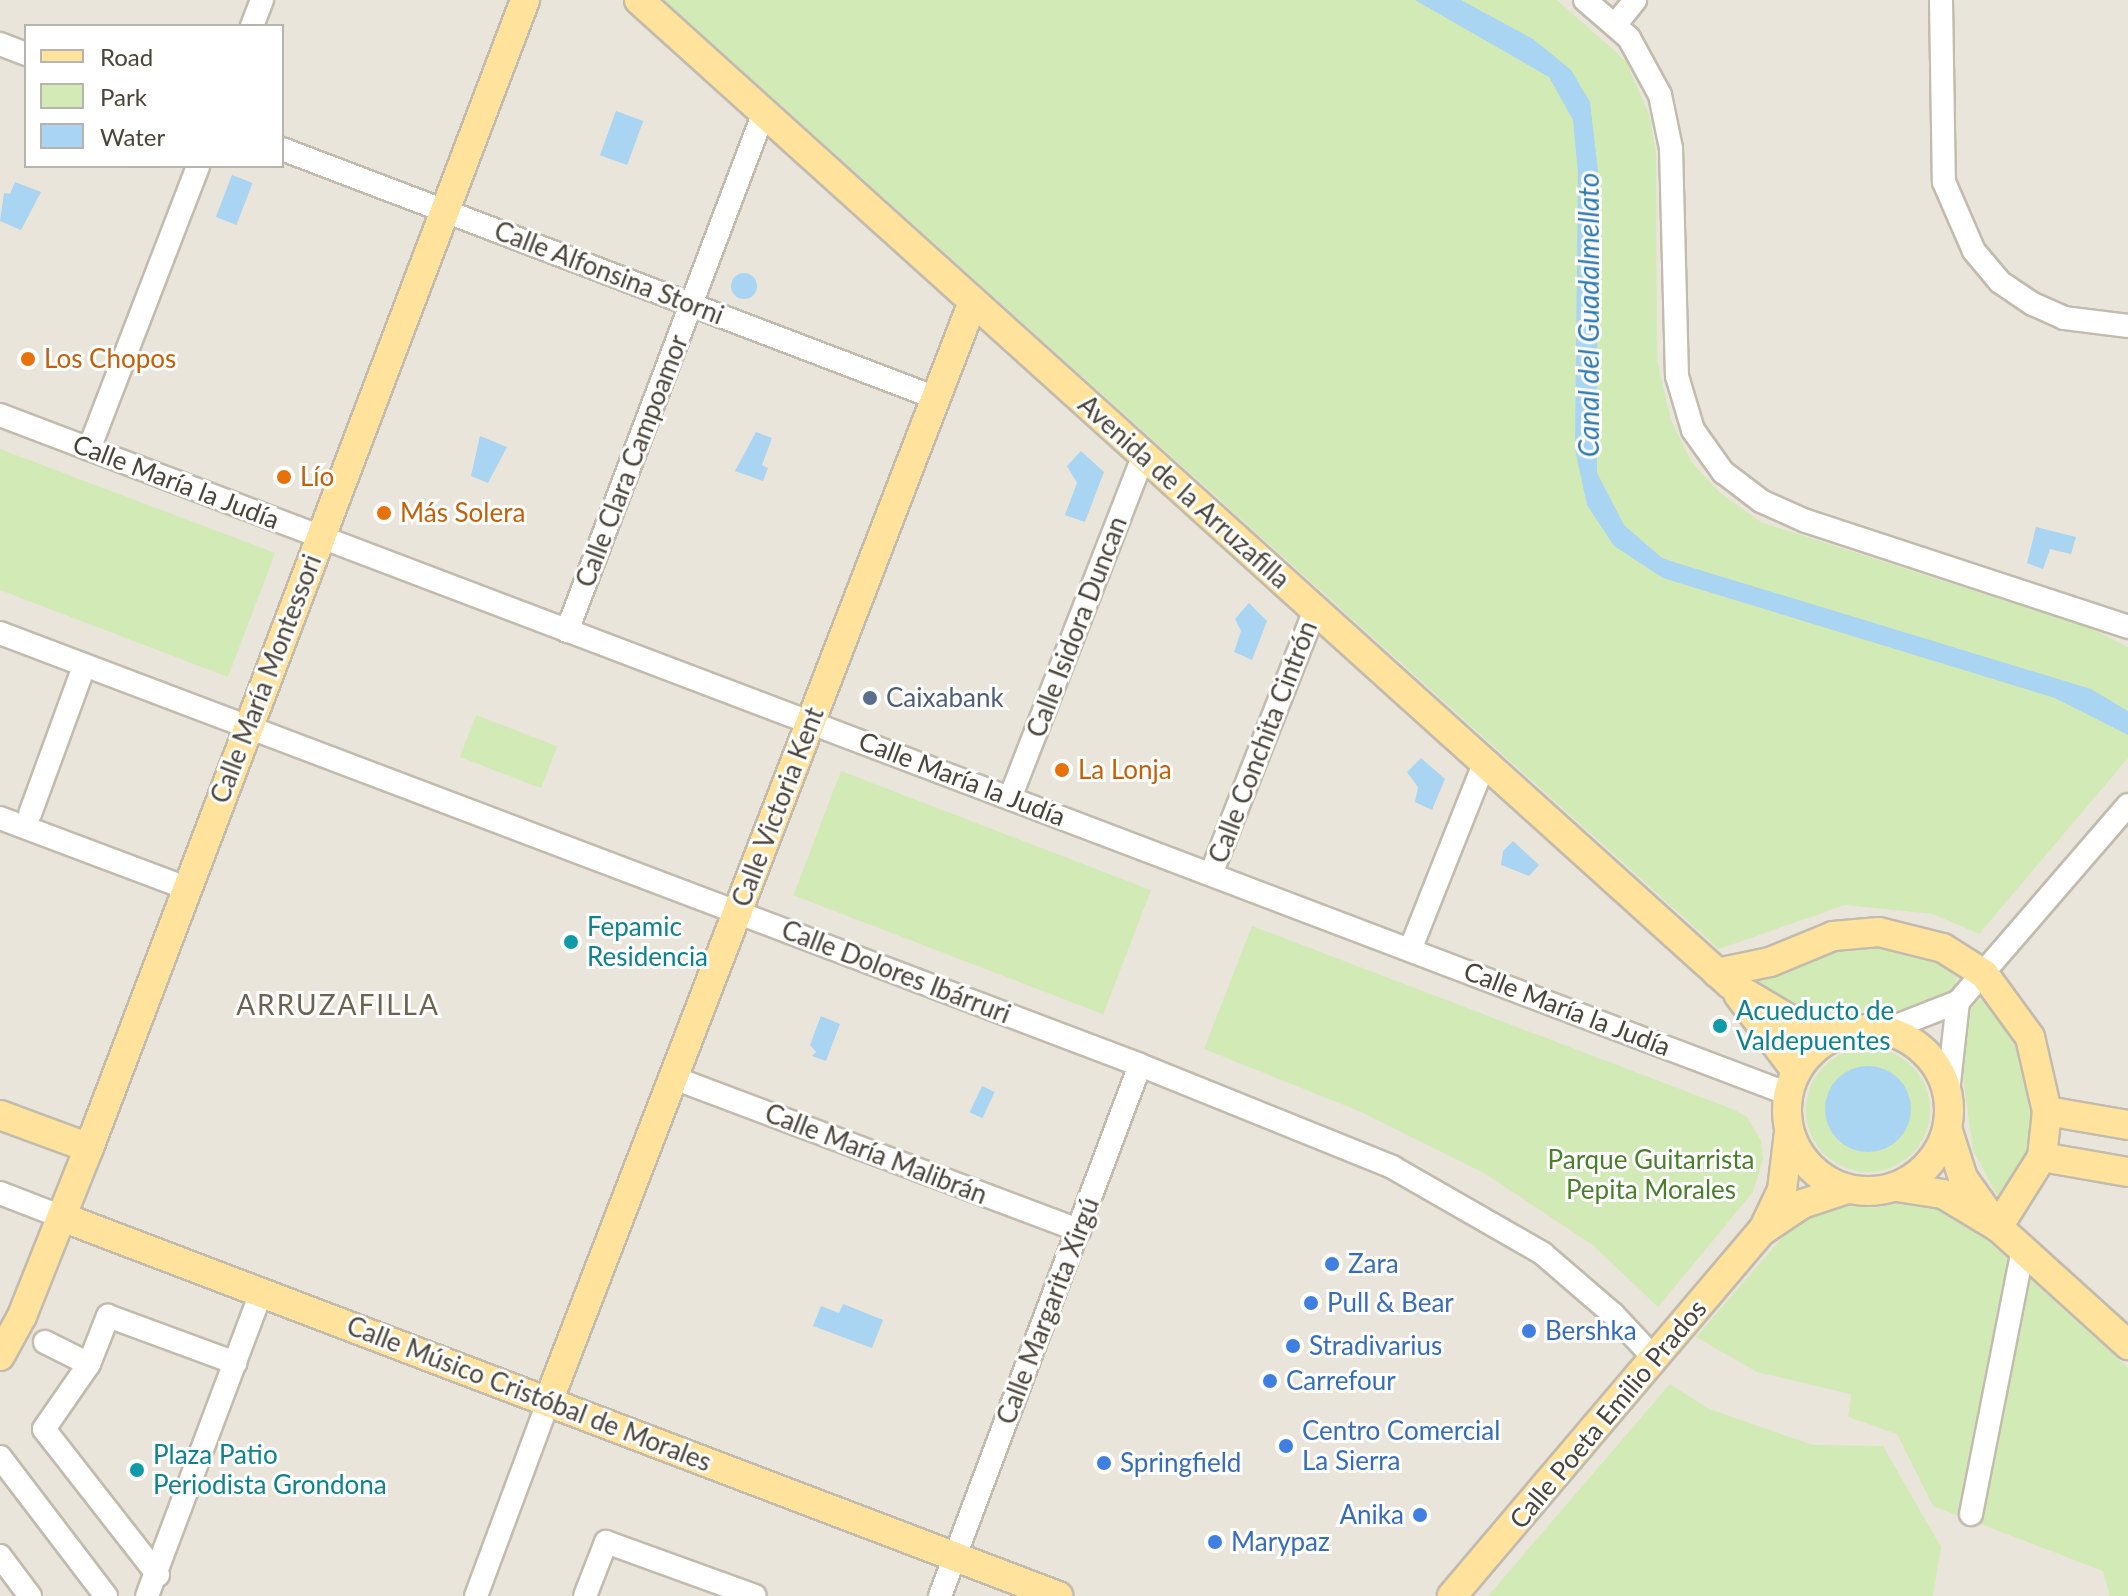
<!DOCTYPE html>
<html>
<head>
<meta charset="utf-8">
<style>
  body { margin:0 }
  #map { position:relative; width:2128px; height:1596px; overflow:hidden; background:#f6f3ec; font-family:Lato,sans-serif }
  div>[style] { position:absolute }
  .residential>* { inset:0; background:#eae5da }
  .green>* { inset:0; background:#d2eab5; transform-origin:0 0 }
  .round { border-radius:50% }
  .water>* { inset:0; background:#a9d4f2; transform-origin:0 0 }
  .roads { filter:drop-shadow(2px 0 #c2bbae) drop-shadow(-2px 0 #c2bbae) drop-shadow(0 2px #c2bbae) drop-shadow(0 -2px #c2bbae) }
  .minor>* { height:22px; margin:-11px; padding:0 11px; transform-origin:11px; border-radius:11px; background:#fff }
  .major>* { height:28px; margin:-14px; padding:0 14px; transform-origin:14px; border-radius:14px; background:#ffe39c }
  .major>.ring { margin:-14px; padding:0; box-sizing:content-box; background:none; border:28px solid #ffe39c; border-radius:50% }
  .dots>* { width:22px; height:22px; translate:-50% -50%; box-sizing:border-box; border:4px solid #fff; border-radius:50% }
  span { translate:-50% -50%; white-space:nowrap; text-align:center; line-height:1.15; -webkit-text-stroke:6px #fff; paint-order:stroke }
  .street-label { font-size:26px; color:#4b4439 }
  .food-label { font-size:26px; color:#c56008 }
  .left { translate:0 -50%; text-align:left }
  .service-label { font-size:26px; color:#4e5e75 }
  .culture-label { font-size:26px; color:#0d838f }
  .park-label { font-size:26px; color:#4a7f2a }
  .shop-label { font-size:26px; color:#366cbe }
  .right { translate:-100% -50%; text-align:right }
  .water-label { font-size:28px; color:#2e7ab2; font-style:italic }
  .neighbourhood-label { font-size:28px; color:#6e6250; letter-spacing:2px }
  .legend { position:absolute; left:24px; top:24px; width:260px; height:144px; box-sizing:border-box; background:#fff; border:2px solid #b7b4b0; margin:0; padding:10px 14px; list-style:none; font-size:24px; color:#4b4439 }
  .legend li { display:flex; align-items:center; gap:16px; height:40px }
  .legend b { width:40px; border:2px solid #b7b4b0 }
</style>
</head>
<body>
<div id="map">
  <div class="residential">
    <i style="clip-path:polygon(evenodd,0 0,2128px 0,2128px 1596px,0 1596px,0 0,26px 26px,282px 26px,282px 166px,26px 166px,26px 26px)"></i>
  </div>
  <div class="green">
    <i style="clip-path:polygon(664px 0,1557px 0,1626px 61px,1650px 117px,1656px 154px,1657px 360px,1671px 420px,1691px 461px,1719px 492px,1761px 522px,2092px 629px,2128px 647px,2128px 758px,1979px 934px,1933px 914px,1845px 905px,1719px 949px)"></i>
    <i style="clip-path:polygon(0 449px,275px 553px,228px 677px,0 590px)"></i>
    <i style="left:476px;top:715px;width:87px;height:45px;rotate:21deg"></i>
    <i style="left:841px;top:771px;width:332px;height:133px;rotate:21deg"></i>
    <i style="clip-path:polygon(1252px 926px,1735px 1110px,1747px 1117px,1761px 1141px,1763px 1159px,1753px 1192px,1658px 1307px,1594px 1246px,1484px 1173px,1359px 1111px,1204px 1049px)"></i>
    <i style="clip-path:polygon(1889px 943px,1944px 962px,1957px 971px,1955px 989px,1918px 1009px,1816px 1013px,1767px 992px,1753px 978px,1838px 944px)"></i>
    <i style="clip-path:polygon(1979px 1000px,1993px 1002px,2019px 1040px,2032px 1081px,2030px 1149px,2022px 1174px,2000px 1201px,1973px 1150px,1961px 1062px,1971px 1009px)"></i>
    <i class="round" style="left:1806px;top:1048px;width:124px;height:124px"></i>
    <i style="clip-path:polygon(1911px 1197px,1956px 1212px,2128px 1368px,2128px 1596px,2110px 1596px,2103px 1571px,1933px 1506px,1897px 1434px,1848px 1417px,1851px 1394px,1757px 1372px,1696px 1337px,1801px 1216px,1828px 1203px,1876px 1208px)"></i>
    <i style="clip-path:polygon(1670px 1384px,1709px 1409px,1813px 1445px,1883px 1446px,1941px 1547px,1933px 1596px,1488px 1596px)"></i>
  </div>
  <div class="water">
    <i style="clip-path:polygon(1415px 0,1461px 0,1533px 39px,1571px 70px,1590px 102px,1598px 171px,1597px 473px,1624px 525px,1662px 558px,1680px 564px,2091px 689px,2128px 711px,2128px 735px,2055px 698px,1663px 578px,1614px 546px,1587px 505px,1575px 449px,1578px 173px,1573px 120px,1549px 77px)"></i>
    <i style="left:616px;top:111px;width:29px;height:47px;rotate:20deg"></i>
    <i style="left:232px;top:175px;width:22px;height:45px;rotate:21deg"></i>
    <i style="clip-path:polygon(15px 182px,41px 192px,21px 230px,0 221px,4px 193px,10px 194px)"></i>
    <i class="round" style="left:731px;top:273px;width:26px;height:26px"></i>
    <i style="clip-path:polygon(756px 432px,772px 438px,762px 465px,768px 468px,763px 481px,735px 471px)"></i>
    <i style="clip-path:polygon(480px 436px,507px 447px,488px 483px,471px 476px)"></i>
    <i style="clip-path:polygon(1081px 451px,1104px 472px,1085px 522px,1065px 515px,1077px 483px,1067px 466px)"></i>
    <i style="clip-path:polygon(2036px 527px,2076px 537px,2071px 554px,2050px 549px,2043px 569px,2027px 563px)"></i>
    <i style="clip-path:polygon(1249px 603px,1267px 621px,1252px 660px,1234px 652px,1241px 631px,1235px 619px)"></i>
    <i style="clip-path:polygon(1421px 758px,1445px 779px,1432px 810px,1415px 802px,1418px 787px,1407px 772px)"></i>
    <i style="clip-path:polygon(1513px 841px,1539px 865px,1529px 876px,1501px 865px,1503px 851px)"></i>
    <i style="clip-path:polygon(821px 1016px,840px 1024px,826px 1061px,812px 1056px,816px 1052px,810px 1045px)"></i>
    <i class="round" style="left:1825px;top:1066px;width:86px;height:86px"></i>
    <i style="left:982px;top:1086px;width:14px;height:29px;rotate:25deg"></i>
    <i style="clip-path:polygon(843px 1304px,883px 1320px,872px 1348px,813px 1326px,821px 1306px,839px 1313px)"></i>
  </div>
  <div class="roads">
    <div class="minor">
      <i style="left:1585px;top:0;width:58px;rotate:40.8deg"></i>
      <i style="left:1629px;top:38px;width:65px;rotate:61.5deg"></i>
      <i style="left:1660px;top:95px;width:54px;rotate:78.3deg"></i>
      <i style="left:1671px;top:148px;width:228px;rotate:88.5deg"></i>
      <i style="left:1677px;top:376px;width:56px;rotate:73.5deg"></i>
      <i style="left:1693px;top:430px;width:52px;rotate:54.5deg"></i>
      <i style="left:1723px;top:472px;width:48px;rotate:37.3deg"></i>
      <i style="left:1761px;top:501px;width:49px;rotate:24deg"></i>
      <i style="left:1806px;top:521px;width:339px;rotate:18.2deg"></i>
      <i style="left:1941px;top:0;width:182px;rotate:89.1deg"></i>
      <i style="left:1944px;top:182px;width:75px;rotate:66.5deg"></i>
      <i style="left:1974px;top:251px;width:40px;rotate:50deg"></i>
      <i style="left:2000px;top:282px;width:40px;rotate:34deg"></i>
      <i style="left:2033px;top:304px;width:34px;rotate:24deg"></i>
      <i style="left:2064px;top:318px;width:64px;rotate:7.1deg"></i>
      <i style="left:1615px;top:25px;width:32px;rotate:-51deg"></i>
      <i style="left:252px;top:26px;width:28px;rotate:-69deg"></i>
      <i style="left:0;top:44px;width:28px;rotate:21deg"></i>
      <i style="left:282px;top:149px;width:700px;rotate:20.84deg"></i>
      <i style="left:0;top:415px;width:1913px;rotate:20.79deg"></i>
      <i style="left:89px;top:449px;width:303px;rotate:-68.9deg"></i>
      <i style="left:567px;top:631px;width:555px;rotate:-69.21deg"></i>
      <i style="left:0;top:633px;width:1219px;rotate:20.75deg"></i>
      <i style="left:1140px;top:1065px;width:272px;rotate:22deg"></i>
      <i style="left:1392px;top:1167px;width:173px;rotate:29.8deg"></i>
      <i style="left:1542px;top:1253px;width:94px;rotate:40.7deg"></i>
      <i style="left:1613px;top:1314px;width:62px;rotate:47deg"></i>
      <i style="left:1010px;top:798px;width:368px;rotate:-68.7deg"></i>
      <i style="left:30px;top:814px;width:146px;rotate:-69.9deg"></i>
      <i style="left:0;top:818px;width:199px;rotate:20.6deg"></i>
      <i style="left:1211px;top:874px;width:284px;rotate:-68.5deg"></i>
      <i style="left:1410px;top:950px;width:202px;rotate:-68.3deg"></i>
      <i style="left:1886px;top:1030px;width:77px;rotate:-21.3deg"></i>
      <i style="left:1958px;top:1002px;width:260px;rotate:-49.2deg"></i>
      <i style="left:674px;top:1078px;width:433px;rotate:20.6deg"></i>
      <i style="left:1948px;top:1092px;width:91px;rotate:-83.7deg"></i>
      <i style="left:0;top:1193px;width:66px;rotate:21.2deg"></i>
      <i style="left:45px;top:1342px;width:49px;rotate:26.6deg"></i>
      <i style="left:0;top:1457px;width:175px;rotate:52.7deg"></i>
      <i style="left:1971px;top:1514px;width:270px;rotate:-78.9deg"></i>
      <i style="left:0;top:1556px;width:50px;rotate:53.1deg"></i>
      <i style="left:158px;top:1575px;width:185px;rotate:-128deg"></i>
      <i style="left:44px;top:1429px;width:79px;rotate:-55.3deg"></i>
      <i style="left:89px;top:1364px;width:52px;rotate:-68.4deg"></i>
      <i style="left:108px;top:1316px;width:136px;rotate:20.2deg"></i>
      <i style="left:147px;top:1596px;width:325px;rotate:-69.4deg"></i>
      <i style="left:476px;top:1596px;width:207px;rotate:-69.6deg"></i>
      <i style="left:585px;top:1596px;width:58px;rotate:-68.7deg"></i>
      <i style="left:606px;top:1542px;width:158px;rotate:19.9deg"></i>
      <i style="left:940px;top:1596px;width:567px;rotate:-69.36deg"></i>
    </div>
    <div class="major">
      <i style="left:639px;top:0;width:1469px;rotate:42.05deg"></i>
      <i style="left:1730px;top:984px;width:74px;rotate:30.7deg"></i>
      <i style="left:1794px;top:1022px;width:46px;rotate:15.3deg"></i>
      <i style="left:1717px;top:973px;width:54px;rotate:-11.7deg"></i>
      <i style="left:1770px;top:962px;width:68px;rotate:-22.4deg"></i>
      <i style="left:1833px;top:936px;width:46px;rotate:-5deg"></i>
      <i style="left:1879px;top:932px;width:66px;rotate:14deg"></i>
      <i style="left:1943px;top:948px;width:49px;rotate:32.4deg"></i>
      <i style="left:1984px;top:974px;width:78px;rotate:53.9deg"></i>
      <i style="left:2030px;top:1037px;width:76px;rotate:77.1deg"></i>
      <i style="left:2047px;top:1111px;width:46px;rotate:96.2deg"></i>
      <i style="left:2042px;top:1157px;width:83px;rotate:122.2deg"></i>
      <i style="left:1738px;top:994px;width:96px;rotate:53deg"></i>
      <i class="ring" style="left:1787px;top:1029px;width:134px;height:134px"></i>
      <i style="left:2047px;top:1111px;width:82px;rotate:9.8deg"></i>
      <i style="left:0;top:1115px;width:95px;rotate:20.3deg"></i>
      <i style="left:1948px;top:1131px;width:49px;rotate:72.3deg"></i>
      <i style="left:1963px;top:1178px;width:47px;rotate:54.6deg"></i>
      <i style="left:2042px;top:1157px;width:87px;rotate:9.9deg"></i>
      <i style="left:1897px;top:1187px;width:47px;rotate:8.7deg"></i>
      <i style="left:1943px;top:1194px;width:64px;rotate:31deg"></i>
      <i style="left:1998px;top:1227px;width:176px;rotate:42.2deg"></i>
      <i style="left:62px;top:1217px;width:1066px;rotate:20.83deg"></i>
      <i style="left:1763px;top:1230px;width:44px;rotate:-64.6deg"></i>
      <i style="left:1782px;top:1190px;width:58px;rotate:-83.1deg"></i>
      <i style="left:0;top:1356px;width:46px;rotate:-61.2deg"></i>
      <i style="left:22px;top:1316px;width:181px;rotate:-68.3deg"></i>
      <i style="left:89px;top:1148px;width:1228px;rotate:-69.2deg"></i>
      <i style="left:548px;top:1402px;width:1179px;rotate:-68.88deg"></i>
      <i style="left:1452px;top:1596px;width:479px;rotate:-49.7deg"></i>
      <i style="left:1762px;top:1231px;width:48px;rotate:-34deg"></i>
      <i style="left:1802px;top:1204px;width:47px;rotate:-18.4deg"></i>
    </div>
  </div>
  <div class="dots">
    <i style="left:28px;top:359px;background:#e8710a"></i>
    <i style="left:284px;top:477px;background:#e8710a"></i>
    <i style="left:384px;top:513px;background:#e8710a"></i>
    <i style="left:870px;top:698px;background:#5c6f8a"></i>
    <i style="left:1062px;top:770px;background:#e8710a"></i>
    <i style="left:571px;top:942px;background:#0f9aa8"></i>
    <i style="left:1720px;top:1026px;background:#0f9aa8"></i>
    <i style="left:1332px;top:1264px;background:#3f7fe0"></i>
    <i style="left:1311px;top:1303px;background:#3f7fe0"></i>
    <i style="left:1529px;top:1331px;background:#3f7fe0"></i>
    <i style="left:1293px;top:1346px;background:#3f7fe0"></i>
    <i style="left:1270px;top:1381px;background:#3f7fe0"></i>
    <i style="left:1286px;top:1446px;background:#3f7fe0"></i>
    <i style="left:1104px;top:1463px;background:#3f7fe0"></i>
    <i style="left:137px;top:1470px;background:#0f9aa8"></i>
    <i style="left:1420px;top:1515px;background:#3f7fe0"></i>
    <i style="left:1215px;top:1542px;background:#3f7fe0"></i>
  </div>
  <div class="street-label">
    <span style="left:609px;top:273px;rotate:21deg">Calle Alfonsina Storni</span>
    <span style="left:632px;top:461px;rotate:-69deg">Calle Clara Campoamor</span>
    <span style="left:176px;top:482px;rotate:21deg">Calle María la Judía</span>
    <span style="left:1184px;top:492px;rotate:42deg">Avenida de la Arruzafilla</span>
    <span style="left:1077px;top:627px;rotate:-69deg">Calle Isidora Duncan</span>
    <span style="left:266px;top:679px;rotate:-69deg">Calle María Montessori</span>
    <span style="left:1263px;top:742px;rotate:-69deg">Calle Conchita Cintrón</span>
    <span style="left:962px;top:779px;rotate:21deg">Calle María la Judía</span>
    <span style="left:778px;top:807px;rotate:-69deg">Calle Victoria Kent</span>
    <span style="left:896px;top:972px;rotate:21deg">Calle Dolores Ibárruri</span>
    <span style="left:1567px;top:1009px;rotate:21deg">Calle María la Judía</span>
    <span style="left:876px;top:1154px;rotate:21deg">Calle María Malibrán</span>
    <span style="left:1048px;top:1311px;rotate:-69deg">Calle Margarita Xirgú</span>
    <span style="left:529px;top:1394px;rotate:21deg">Calle Músico Cristóbal de Morales</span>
    <span style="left:1608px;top:1414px;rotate:-50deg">Calle Poeta Emilio Prados</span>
  </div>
  <div class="food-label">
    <span class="left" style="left:44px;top:359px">Los Chopos</span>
    <span class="left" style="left:300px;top:477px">Lío</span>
    <span class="left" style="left:400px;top:513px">Más Solera</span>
    <span class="left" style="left:1078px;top:770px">La Lonja</span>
  </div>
  <div class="service-label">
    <span class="left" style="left:886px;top:698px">Caixabank</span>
  </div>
  <div class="culture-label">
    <span class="left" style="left:587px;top:942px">Fepamic<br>Residencia</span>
    <span class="left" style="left:1736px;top:1026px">Acueducto de<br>Valdepuentes</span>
    <span class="left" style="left:153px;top:1470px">Plaza Patio<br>Periodista Grondona</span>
  </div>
  <div class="park-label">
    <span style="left:1651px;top:1175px">Parque Guitarrista<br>Pepita Morales</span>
  </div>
  <div class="shop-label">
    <span class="left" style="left:1348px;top:1264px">Zara</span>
    <span class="left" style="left:1327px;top:1303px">Pull &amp; Bear</span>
    <span class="left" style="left:1545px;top:1331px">Bershka</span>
    <span class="left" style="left:1309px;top:1346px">Stradivarius</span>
    <span class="left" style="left:1286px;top:1381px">Carrefour</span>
    <span class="left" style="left:1302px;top:1446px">Centro Comercial<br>La Sierra</span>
    <span class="left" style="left:1120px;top:1463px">Springfield</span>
    <span class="right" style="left:1404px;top:1515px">Anika</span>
    <span class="left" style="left:1231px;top:1542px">Marypaz</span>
  </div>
  <div class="water-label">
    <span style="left:1588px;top:315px;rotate:-90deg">Canal del Guadalmellato</span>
  </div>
  <div class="neighbourhood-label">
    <span style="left:338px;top:1004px">ARRUZAFILLA</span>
  </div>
  <ul class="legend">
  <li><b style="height:10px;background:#ffe39c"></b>Road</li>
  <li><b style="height:22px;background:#d2eab5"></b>Park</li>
  <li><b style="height:22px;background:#a9d4f2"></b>Water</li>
  </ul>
</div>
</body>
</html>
